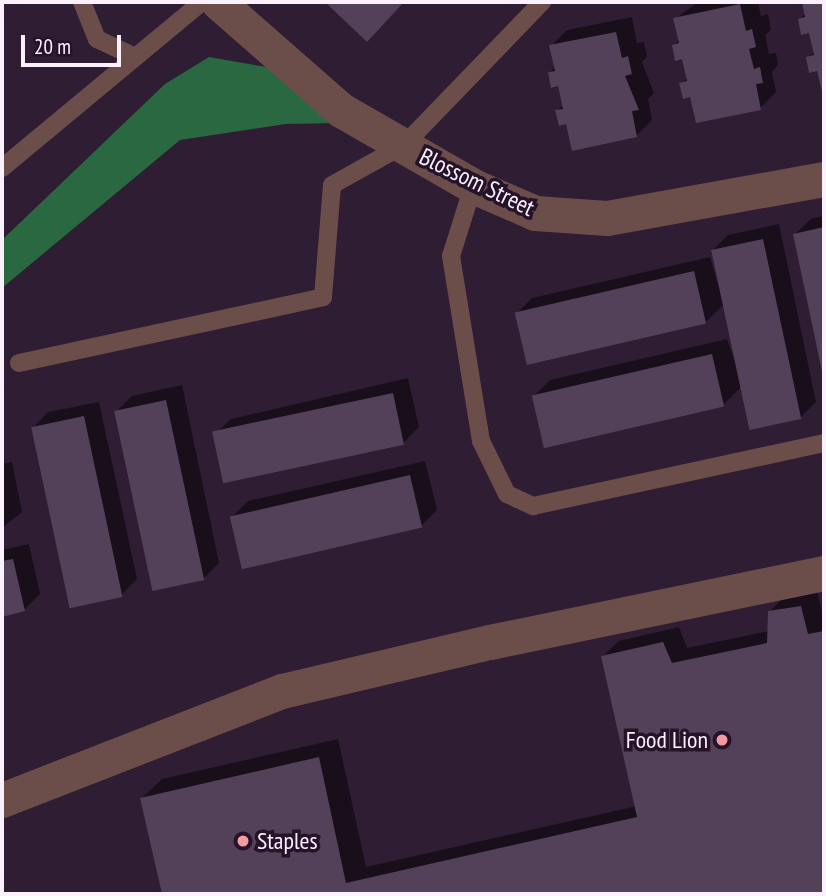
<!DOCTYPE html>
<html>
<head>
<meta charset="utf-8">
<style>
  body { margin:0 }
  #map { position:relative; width:826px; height:896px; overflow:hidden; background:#2f1d34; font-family:"PT Sans Narrow",sans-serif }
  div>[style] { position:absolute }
  .forest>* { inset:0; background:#296840 }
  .shadow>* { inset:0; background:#0007 }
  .building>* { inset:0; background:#534059; transform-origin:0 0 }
  .service>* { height:18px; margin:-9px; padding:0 9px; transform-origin:9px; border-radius:9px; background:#6b4e49 }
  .minor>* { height:35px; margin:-17.5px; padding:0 17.5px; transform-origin:17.5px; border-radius:17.5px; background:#6b4e49 }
  .dots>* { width:19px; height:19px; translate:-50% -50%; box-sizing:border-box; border:4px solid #25132a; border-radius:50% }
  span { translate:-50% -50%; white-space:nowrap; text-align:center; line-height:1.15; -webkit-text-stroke:7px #25132a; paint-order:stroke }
  .street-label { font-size:24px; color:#faf1fd }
  .poi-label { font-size:24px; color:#faf1fd }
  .right { translate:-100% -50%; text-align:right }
  .left { translate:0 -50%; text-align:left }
  .frame { position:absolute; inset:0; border:4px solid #faf1fd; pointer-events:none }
  .scale { position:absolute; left:21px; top:35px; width:100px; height:32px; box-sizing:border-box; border:4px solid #faf1fd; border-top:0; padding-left:9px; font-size:21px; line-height:24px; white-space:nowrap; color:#faf1fd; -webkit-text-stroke:5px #25132a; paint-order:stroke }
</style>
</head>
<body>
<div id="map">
  <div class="forest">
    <i style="clip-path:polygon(209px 57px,266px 67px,338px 123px,286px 124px,180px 140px,2px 288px,2px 240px,165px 84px)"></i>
  </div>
  <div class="shadow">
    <i style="clip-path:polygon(698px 2px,758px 2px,761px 16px,768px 14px,771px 30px,765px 35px,769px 54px,776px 53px,778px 65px,772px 72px,776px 92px,760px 108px,692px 95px,681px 84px,688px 77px,684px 57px,674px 45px,680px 39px,675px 19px)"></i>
    <i style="clip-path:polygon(804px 2px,824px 2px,824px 95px,818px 69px,808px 58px,815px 51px,810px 31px,800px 19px,806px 13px)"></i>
    <i style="clip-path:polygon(632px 17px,637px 43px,644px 42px,647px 57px,642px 62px,654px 93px,648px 99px,652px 120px,636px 136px,568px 122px,557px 111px,564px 104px,560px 84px,549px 73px,555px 67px,551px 46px,567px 30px)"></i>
    <i style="clip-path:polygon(824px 216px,824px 374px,795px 234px,811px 219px)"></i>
    <i style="clip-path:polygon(779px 224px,816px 402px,800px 418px,741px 387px,723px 405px,534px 396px,550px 380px,727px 339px,737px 367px,724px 304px,705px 323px,517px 313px,532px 298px,710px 257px,722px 298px,712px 251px,728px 235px)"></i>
    <i style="clip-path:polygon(408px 378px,419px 427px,403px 443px,215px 434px,231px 419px)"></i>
    <i style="clip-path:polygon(182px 385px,219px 563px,203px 579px,116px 412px,132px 396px)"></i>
    <i style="clip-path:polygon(99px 402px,137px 579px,121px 595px,33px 428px,48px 412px)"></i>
    <i style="clip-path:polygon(425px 461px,437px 510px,421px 526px,232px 517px,248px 501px)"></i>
    <i style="clip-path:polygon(12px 462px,22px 512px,2px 528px,2px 464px)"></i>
    <i style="clip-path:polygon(29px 544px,40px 594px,24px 610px,2px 615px,2px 550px)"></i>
    <i style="clip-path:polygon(817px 591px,824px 619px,824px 894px,163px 894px,142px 798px,162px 779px,338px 739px,366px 867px,637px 806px,603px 656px,619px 641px,679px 627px,687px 648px,769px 631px,769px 612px,785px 596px)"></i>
  </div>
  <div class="building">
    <i style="clip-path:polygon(325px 2px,404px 2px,367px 42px)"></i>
    <i style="clip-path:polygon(802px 2px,824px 2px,824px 99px,817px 71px,809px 73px,806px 57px,814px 55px,809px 33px,801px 35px,798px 19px,805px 17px)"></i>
    <i style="clip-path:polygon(740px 4px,746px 31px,752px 29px,756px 47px,749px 49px,754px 69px,760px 67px,763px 83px,756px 84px,761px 110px,696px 123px,690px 97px,683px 99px,679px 83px,687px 81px,682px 59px,675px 61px,672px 45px,679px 43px,673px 18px)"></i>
    <i style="clip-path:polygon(616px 32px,622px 58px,628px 56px,632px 74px,625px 76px,639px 110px,632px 111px,637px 137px,572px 151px,566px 124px,559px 126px,555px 110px,563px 109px,558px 86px,551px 88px,548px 72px,555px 71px,549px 45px)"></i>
    <i style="clip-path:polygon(824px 227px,824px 376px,823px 376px,793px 234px)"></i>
    <i style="left:763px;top:239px;width:184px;height:53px;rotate:78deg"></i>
    <i style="left:694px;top:271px;width:54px;height:184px;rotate:77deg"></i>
    <i style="left:712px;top:354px;width:54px;height:185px;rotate:77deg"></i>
    <i style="left:393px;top:393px;width:53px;height:185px;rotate:78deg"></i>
    <i style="left:166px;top:400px;width:184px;height:53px;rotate:78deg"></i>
    <i style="left:84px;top:416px;width:185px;height:54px;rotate:78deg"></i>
    <i style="left:410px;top:475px;width:54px;height:185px;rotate:77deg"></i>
    <i style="clip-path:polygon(13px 559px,25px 611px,2px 617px,2px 561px)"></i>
    <i style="clip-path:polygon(801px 606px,808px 634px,824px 631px,824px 894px,162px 894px,140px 798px,319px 757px,346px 883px,637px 817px,601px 656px,663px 642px,672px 663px,767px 643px,768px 611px)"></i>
  </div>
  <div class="service">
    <i style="left:82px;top:2px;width:40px;rotate:68deg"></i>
    <i style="left:97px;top:39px;width:42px;rotate:25.3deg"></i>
    <i style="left:2px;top:168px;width:260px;rotate:-39.7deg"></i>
    <i style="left:473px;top:186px;width:73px;rotate:107.4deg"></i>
    <i style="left:451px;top:256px;width:187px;rotate:80.8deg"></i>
    <i style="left:481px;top:441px;width:59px;rotate:63.9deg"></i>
    <i style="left:507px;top:494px;width:29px;rotate:25deg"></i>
    <i style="left:533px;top:506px;width:298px;rotate:-12.2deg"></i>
    <i style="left:19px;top:363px;width:311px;rotate:-12.2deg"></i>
    <i style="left:323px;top:297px;width:112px;rotate:-85.4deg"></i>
    <i style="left:332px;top:185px;width:82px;rotate:-29.1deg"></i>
    <i style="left:404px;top:145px;width:199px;rotate:-46deg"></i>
  </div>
  <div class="minor">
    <i style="left:218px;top:2px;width:164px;rotate:41.3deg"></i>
    <i style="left:341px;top:110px;width:152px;rotate:29.9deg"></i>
    <i style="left:473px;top:186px;width:68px;rotate:23.5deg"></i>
    <i style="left:535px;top:213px;width:72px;rotate:4deg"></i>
    <i style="left:607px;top:218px;width:220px;rotate:-10.2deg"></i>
    <i style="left:2px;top:800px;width:300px;rotate:-21.3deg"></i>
    <i style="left:282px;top:691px;width:214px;rotate:-13.3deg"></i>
    <i style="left:490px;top:642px;width:341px;rotate:-11.7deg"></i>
  </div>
  <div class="dots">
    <i style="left:722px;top:740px;background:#f49aa0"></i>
    <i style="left:243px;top:841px;background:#f49aa0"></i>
  </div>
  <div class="street-label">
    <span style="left:477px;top:182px;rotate:26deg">Blossom Street</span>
  </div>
  <div class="poi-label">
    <span class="right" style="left:708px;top:740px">Food Lion</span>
    <span class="left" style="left:257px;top:841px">Staples</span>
  </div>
  <div class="frame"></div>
  <div class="scale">20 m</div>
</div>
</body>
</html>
